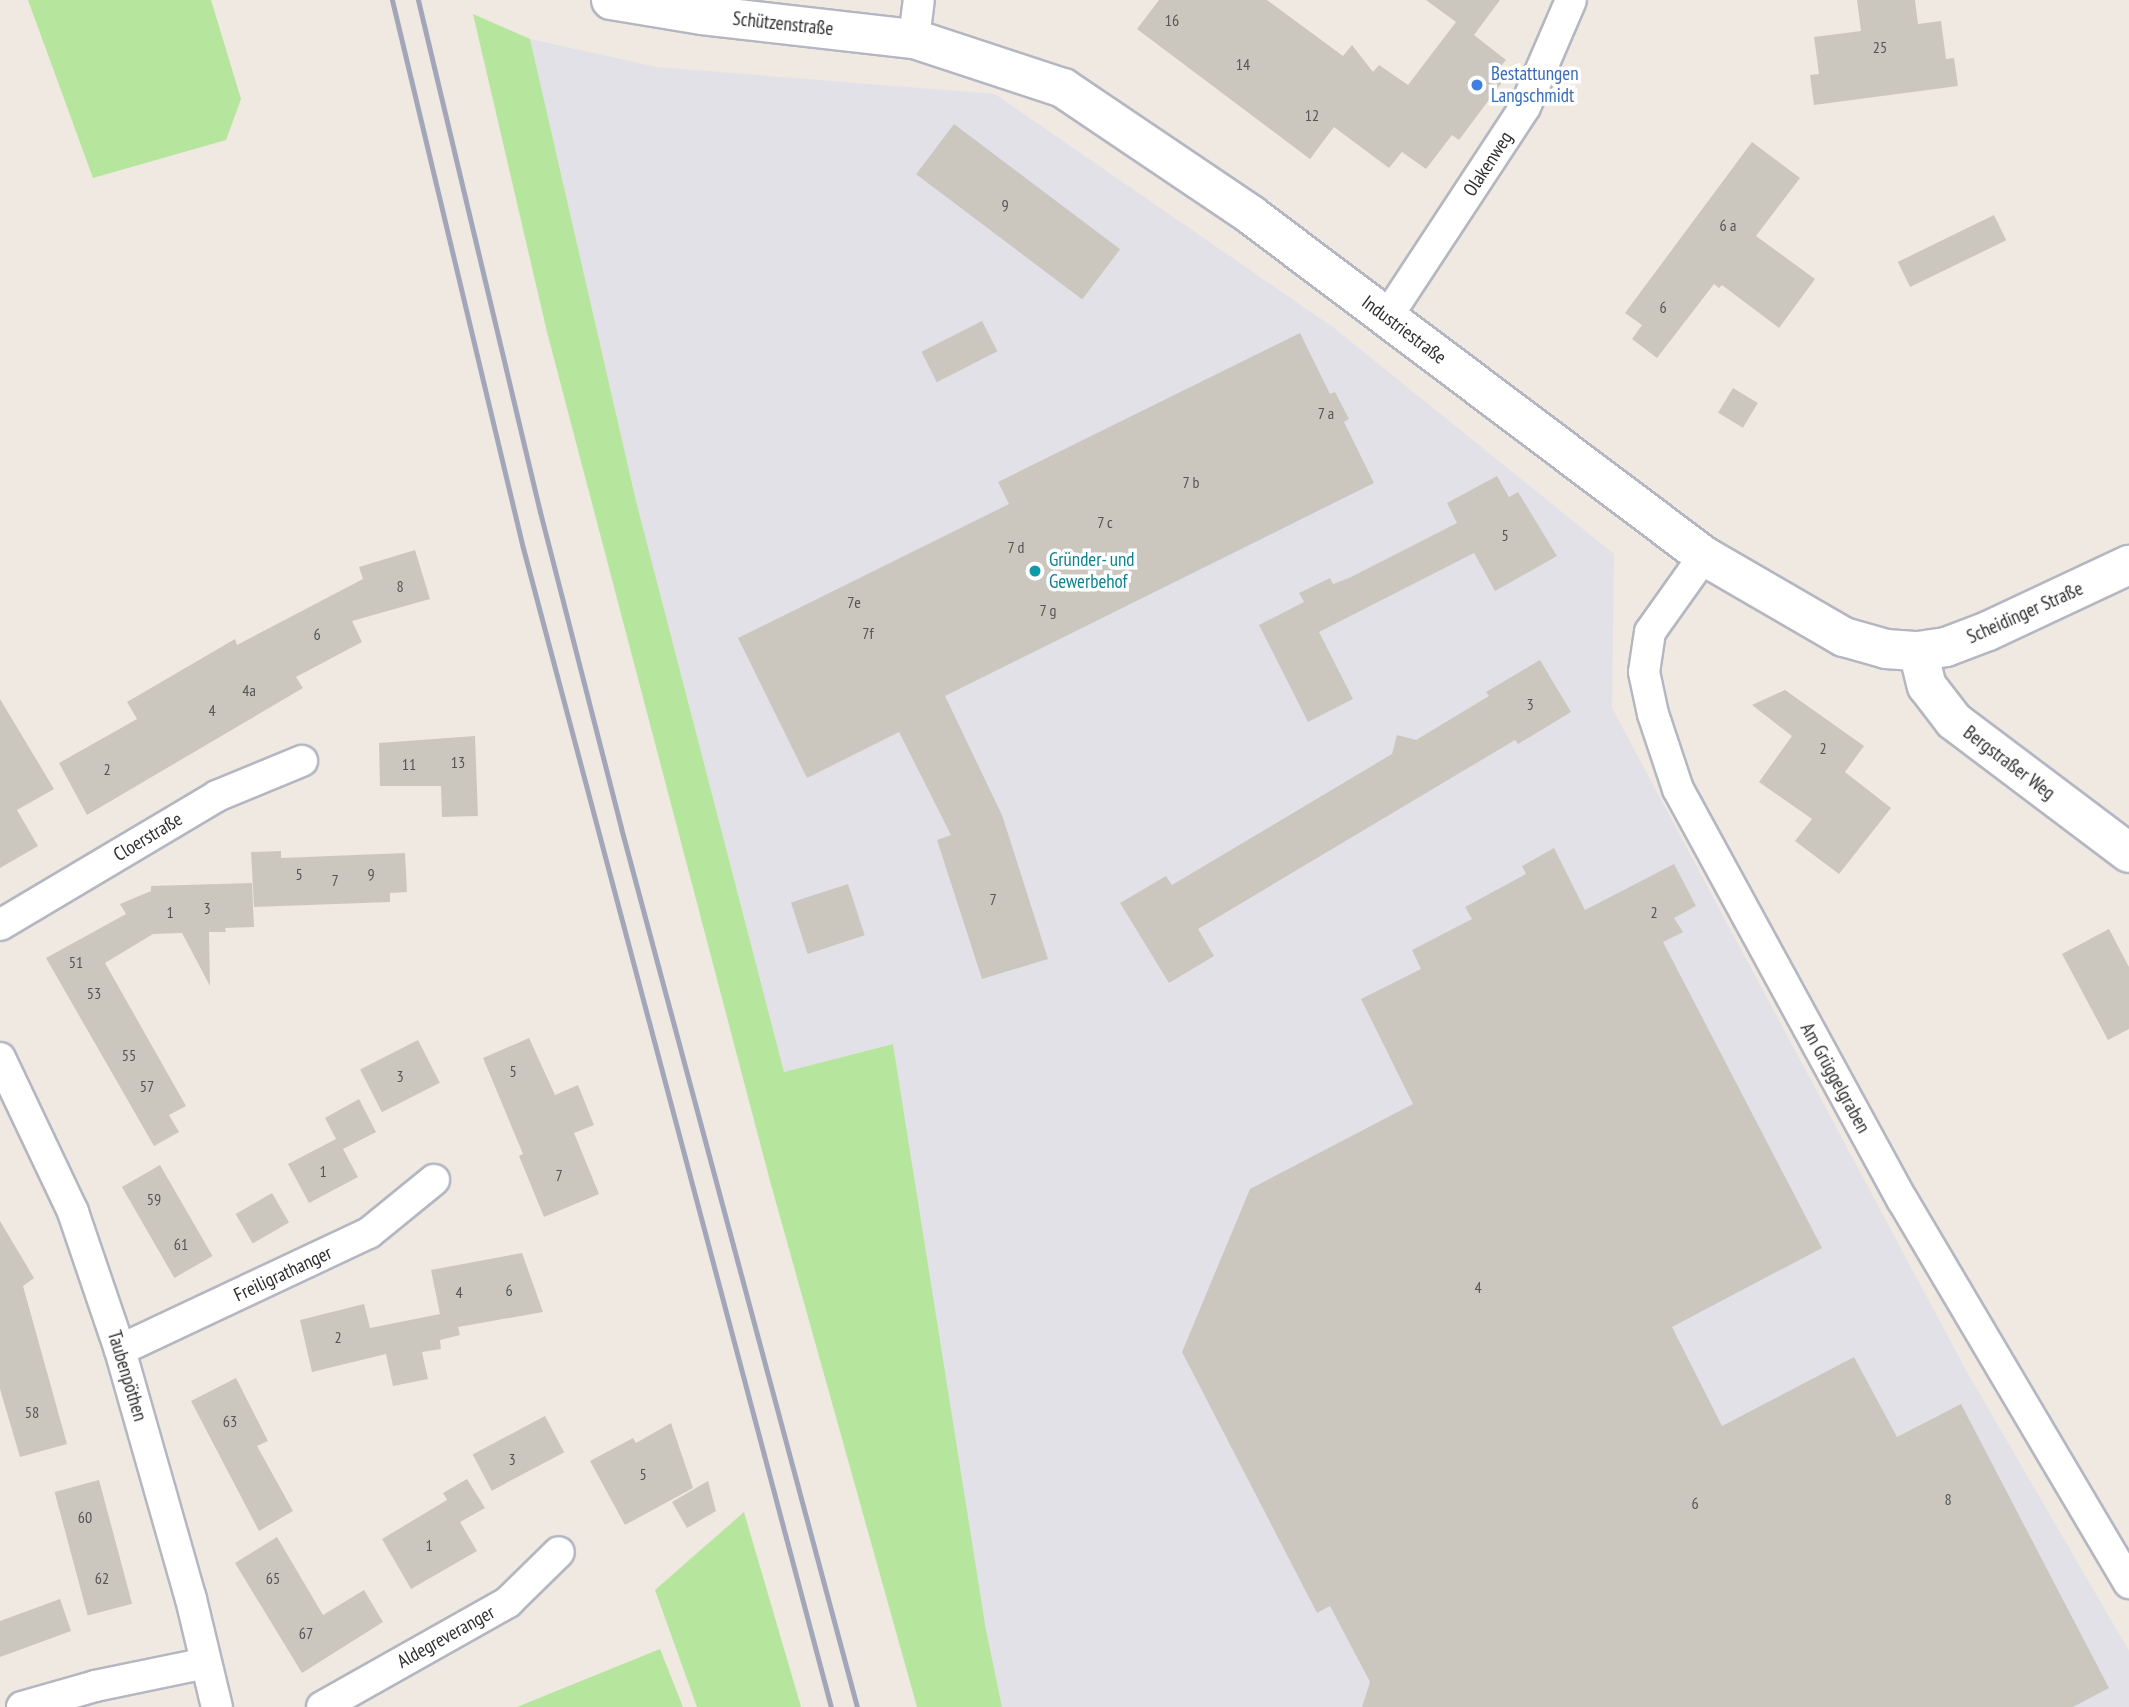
<!DOCTYPE html>
<html>
<head>
<meta charset="utf-8">
<style>
  body { margin:0 }
  #map { position:relative; width:2129px; height:1707px; overflow:hidden; background:#efe9e1; font-family:"PT Sans Narrow",sans-serif }
  div>[style] { position:absolute }
  .industrial>* { inset:0; background:#e3e1e8 }
  .green>* { inset:0; background:#b6e59e }
  .building>* { inset:0; background:#cbc7bf; transform-origin:0 0 }
  .roads { filter:drop-shadow(2px 0 #b4b7c1) drop-shadow(-2px 0 #b4b7c1) drop-shadow(0 2px #b4b7c1) drop-shadow(0 -2px #b4b7c1) }
  .minor>* { height:30px; margin:-15px; padding:0 15px; transform-origin:15px; border-radius:15px; background:#fff }
  .tertiary>* { height:38px; margin:-19px; padding:0 19px; transform-origin:19px; border-radius:19px; background:#fff }
  .secondary>* { height:38px; margin:-19px; padding:0 19px; transform-origin:19px; border-radius:19px; background:#fff }
  .rail>* { height:5px; margin:-2.5px; padding:0 2.5px; transform-origin:2.5px; border-radius:2.5px; background:#a3a6b8 }
  .dots>* { width:19px; height:19px; translate:-50% -50%; box-sizing:border-box; border:4px solid #fff; border-radius:50% }
  span { translate:-50% -50%; white-space:nowrap; text-align:center; line-height:1.15; -webkit-text-stroke:7px #fff; paint-order:stroke }
  .number-label { font-size:16px; color:#555452 }
  .number-label span { -webkit-text-stroke-width:0 }
  .street-label { font-size:19px; color:#2e2e2e }
  .shop-label { font-size:19px; color:#366cbe }
  .left { translate:0 -50%; text-align:left }
  .culture-label { font-size:19px; color:#0d838f }
</style>
</head>
<body>
<div id="map">
  <div class="industrial">
    <i style="clip-path:polygon(530px 39px,657px 67px,995px 94px,1334px 328px,1614px 554px,1612px 708px,1967px 1372px,2129px 1651px,2129px 1707px,1002px 1707px,986px 1630px,893px 1044px,784px 1072px,636px 501px)"></i>
  </div>
  <div class="green">
    <i style="clip-path:polygon(28px 0,211px 0,241px 99px,226px 140px,93px 178px)"></i>
    <i style="clip-path:polygon(473px 14px,530px 39px,636px 501px,784px 1072px,893px 1044px,986px 1630px,1002px 1707px,917px 1707px,770px 1181px,547px 332px)"></i>
    <i style="clip-path:polygon(744px 1512px,801px 1707px,697px 1707px,655px 1590px)"></i>
    <i style="clip-path:polygon(660px 1649px,683px 1707px,517px 1707px)"></i>
  </div>
  <div class="building">
    <i style="clip-path:polygon(1159px 0,1267px 0,1343px 56px,1352px 45px,1373px 72px,1379px 65px,1408px 85px,1456px 22px,1426px 0,1500px 0,1474px 35px,1506px 60px,1500px 67px,1509px 73px,1459px 140px,1452px 135px,1426px 169px,1402px 152px,1389px 168px,1334px 127px,1310px 159px,1137px 29px)"></i>
    <i style="clip-path:polygon(1857px 0,1915px 0,1918px 24px,1941px 21px,1946px 59px,1954px 58px,1958px 86px,1814px 105px,1810px 75px,1819px 74px,1814px 37px,1861px 31px)"></i>
    <i style="left:954px;top:124px;width:208px;height:63px;rotate:37deg"></i>
    <i style="clip-path:polygon(1752px 142px,1800px 178px,1756px 236px,1815px 279px,1779px 328px,1722px 285px,1719px 288px,1714px 284px,1657px 358px,1632px 339px,1642px 325px,1625px 313px)"></i>
    <i style="left:1994px;top:215px;width:28px;height:107px;rotate:64deg"></i>
    <i style="left:982px;top:321px;width:34px;height:68px;rotate:63deg"></i>
    <i style="clip-path:polygon(1300px 333px,1330px 394px,1335px 392px,1349px 419px,1344px 422px,1374px 483px,945px 696px,1002px 815px,1048px 959px,982px 979px,937px 840px,951px 835px,899px 732px,807px 778px,738px 638px,1009px 504px,998px 482px)"></i>
    <i style="left:1733px;top:388px;width:29px;height:29px;rotate:31deg"></i>
    <i style="clip-path:polygon(1497px 476px,1509px 497px,1518px 492px,1557px 556px,1495px 591px,1474px 553px,1319px 632px,1353px 699px,1308px 722px,1259px 625px,1304px 602px,1299px 593px,1330px 578px,1333px 584px,1349px 578px,1457px 523px,1447px 503px)"></i>
    <i style="clip-path:polygon(415px 550px,430px 599px,352px 621px,362px 642px,296px 677px,303px 688px,87px 815px,59px 763px,137px 719px,127px 702px,235px 639px,237px 645px,363px 579px,359px 567px)"></i>
    <i style="clip-path:polygon(1540px 660px,1571px 712px,1518px 744px,1515px 740px,1198px 929px,1214px 956px,1169px 983px,1120px 903px,1166px 876px,1172px 885px,1392px 754px,1397px 735px,1416px 740px,1489px 696px,1486px 692px)"></i>
    <i style="clip-path:polygon(1785px 690px,1864px 746px,1845px 772px,1891px 808px,1839px 874px,1795px 841px,1812px 819px,1759px 782px,1792px 736px,1752px 705px)"></i>
    <i style="clip-path:polygon(0 699px,54px 789px,17px 810px,38px 846px,0 868px)"></i>
    <i style="clip-path:polygon(475px 736px,478px 816px,442px 817px,441px 786px,380px 786px,379px 743px)"></i>
    <i style="clip-path:polygon(1554px 848px,1585px 910px,1674px 864px,1696px 906px,1674px 918px,1683px 932px,1663px 942px,1822px 1248px,1672px 1327px,1722px 1426px,1854px 1357px,1897px 1437px,1961px 1404px,2109px 1688px,2073px 1707px,1362px 1707px,1370px 1682px,1330px 1606px,1317px 1613px,1182px 1352px,1250px 1189px,1413px 1104px,1361px 999px,1421px 969px,1412px 950px,1472px 919px,1465px 907px,1526px 874px,1522px 866px)"></i>
    <i style="clip-path:polygon(281px 851px,281px 858px,405px 853px,407px 892px,390px 893px,390px 902px,254px 907px,251px 852px)"></i>
    <i style="clip-path:polygon(252px 883px,254px 927px,225px 928px,226px 932px,209px 932px,210px 986px,182px 933px,153px 934px,105px 963px,186px 1106px,169px 1115px,179px 1132px,154px 1146px,46px 958px,126px 914px,120px 904px,151px 891px,151px 886px)"></i>
    <i style="left:848px;top:884px;width:54px;height:60px;rotate:72deg"></i>
    <i style="clip-path:polygon(2109px 929px,2129px 967px,2129px 1029px,2108px 1040px,2062px 954px)"></i>
    <i style="clip-path:polygon(529px 1038px,555px 1095px,578px 1085px,594px 1125px,574px 1133px,599px 1194px,544px 1217px,519px 1156px,523px 1154px,483px 1058px)"></i>
    <i style="left:418px;top:1040px;width:48px;height:65px;rotate:63deg"></i>
    <i style="clip-path:polygon(359px 1099px,376px 1132px,343px 1149px,358px 1177px,309px 1203px,288px 1164px,336px 1139px,325px 1118px)"></i>
    <i style="left:160px;top:1165px;width:105px;height:44px;rotate:60deg"></i>
    <i style="left:272px;top:1193px;width:34px;height:42px;rotate:60deg"></i>
    <i style="clip-path:polygon(0 1221px,34px 1278px,23px 1286px,67px 1444px,20px 1457px,0 1389px)"></i>
    <i style="clip-path:polygon(522px 1253px,543px 1312px,458px 1327px,460px 1335px,440px 1340px,441px 1349px,422px 1352px,428px 1379px,393px 1386px,386px 1354px,312px 1372px,300px 1320px,364px 1304px,370px 1328px,440px 1314px,431px 1270px)"></i>
    <i style="clip-path:polygon(236px 1378px,268px 1441px,257px 1446px,293px 1511px,259px 1531px,191px 1401px)"></i>
    <i style="left:545px;top:1416px;width:41px;height:82px;rotate:62deg"></i>
    <i style="clip-path:polygon(671px 1423px,693px 1488px,625px 1525px,590px 1461px,633px 1438px,636px 1443px)"></i>
    <i style="clip-path:polygon(467px 1479px,485px 1508px,460px 1522px,477px 1551px,411px 1589px,382px 1539px,447px 1500px,443px 1493px)"></i>
    <i style="left:99px;top:1480px;width:128px;height:46px;rotate:75deg"></i>
    <i style="clip-path:polygon(708px 1481px,716px 1511px,687px 1528px,672px 1502px)"></i>
    <i style="clip-path:polygon(277px 1537px,323px 1615px,364px 1590px,383px 1622px,302px 1673px,235px 1563px)"></i>
    <i style="clip-path:polygon(60px 1599px,71px 1631px,0 1657px,0 1621px)"></i>
  </div>
  <div class="roads">
    <div class="minor">
      <i style="left:914px;top:39px;width:39px;rotate:-83deg"></i>
      <i style="left:1387px;top:317px;width:251px;rotate:-56.7deg"></i>
      <i style="left:1525px;top:107px;width:116px;rotate:-66.7deg"></i>
      <i style="left:1704px;top:556px;width:93px;rotate:125.4deg"></i>
      <i style="left:1650px;top:632px;width:40px;rotate:98.5deg"></i>
      <i style="left:1644px;top:672px;width:43px;rotate:77.9deg"></i>
      <i style="left:1653px;top:714px;width:79px;rotate:71.6deg"></i>
      <i style="left:1678px;top:789px;width:469px;rotate:61.4deg"></i>
      <i style="left:1903px;top:1201px;width:444px;rotate:59.4deg"></i>
      <i style="left:0;top:925px;width:252px;rotate:-30.7deg"></i>
      <i style="left:217px;top:796px;width:92px;rotate:-22.4deg"></i>
      <i style="left:0;top:1058px;width:170px;rotate:64.6deg"></i>
      <i style="left:73px;top:1212px;width:146px;rotate:71.2deg"></i>
      <i style="left:120px;top:1350px;width:259px;rotate:74.1deg"></i>
      <i style="left:191px;top:1599px;width:111px;rotate:76.5deg"></i>
      <i style="left:120px;top:1350px;width:275px;rotate:-25.2deg"></i>
      <i style="left:369px;top:1233px;width:84px;rotate:-39.2deg"></i>
      <i style="left:22px;top:1707px;width:76px;rotate:-16deg"></i>
      <i style="left:95px;top:1686px;width:113px;rotate:-11.7deg"></i>
      <i style="left:322px;top:1707px;width:214px;rotate:-29.4deg"></i>
      <i style="left:508px;top:1602px;width:71px;rotate:-44.4deg"></i>
    </div>
    <div class="tertiary">
      <i style="left:1918px;top:651px;width:36px;rotate:76deg"></i>
      <i style="left:1927px;top:686px;width:44px;rotate:52.4deg"></i>
      <i style="left:1954px;top:721px;width:219px;rotate:37deg"></i>
    </div>
    <div class="secondary">
      <i style="left:611px;top:0;width:92px;rotate:9.4deg"></i>
      <i style="left:702px;top:15px;width:213px;rotate:6.5deg"></i>
      <i style="left:914px;top:39px;width:157px;rotate:18.2deg"></i>
      <i style="left:1063px;top:88px;width:227px;rotate:34deg"></i>
      <i style="left:1251px;top:215px;width:567px;rotate:36.97deg"></i>
      <i style="left:1704px;top:556px;width:162px;rotate:30.1deg"></i>
      <i style="left:1844px;top:637px;width:44px;rotate:15.9deg"></i>
      <i style="left:1886px;top:649px;width:32px;rotate:4deg"></i>
      <i style="left:1918px;top:651px;width:28px;rotate:-8deg"></i>
      <i style="left:1946px;top:647px;width:45px;rotate:-20.9deg"></i>
      <i style="left:1988px;top:631px;width:156px;rotate:-25.1deg"></i>
    </div>
  </div>
  <div class="rail">
    <i style="left:392px;top:0;width:563px;rotate:76.56deg"></i>
    <i style="left:523px;top:548px;width:1199px;rotate:75.12deg"></i>
    <i style="left:418px;top:0;width:526px;rotate:76.6deg"></i>
    <i style="left:540px;top:512px;width:326px;rotate:75.6deg"></i>
    <i style="left:621px;top:828px;width:910px;rotate:74.97deg"></i>
  </div>
  <div class="dots">
    <i style="left:1477px;top:85px;background:#3f7fe0"></i>
    <i style="left:1035px;top:571px;background:#0f9aa8"></i>
  </div>
  <div class="number-label">
    <span style="left:1172px;top:20px">16</span>
    <span style="left:1880px;top:47px">25</span>
    <span style="left:1243px;top:64px">14</span>
    <span style="left:1312px;top:115px">12</span>
    <span style="left:1005px;top:205px">9</span>
    <span style="left:1728px;top:225px">6 a</span>
    <span style="left:1663px;top:307px">6</span>
    <span style="left:1326px;top:413px">7 a</span>
    <span style="left:1191px;top:482px">7 b</span>
    <span style="left:1105px;top:522px">7 c</span>
    <span style="left:1505px;top:535px">5</span>
    <span style="left:1016px;top:547px">7 d</span>
    <span style="left:400px;top:586px">8</span>
    <span style="left:854px;top:602px">7e</span>
    <span style="left:1048px;top:610px">7 g</span>
    <span style="left:868px;top:633px">7f</span>
    <span style="left:317px;top:634px">6</span>
    <span style="left:249px;top:690px">4a</span>
    <span style="left:1530px;top:704px">3</span>
    <span style="left:212px;top:710px">4</span>
    <span style="left:1823px;top:748px">2</span>
    <span style="left:458px;top:762px">13</span>
    <span style="left:409px;top:764px">11</span>
    <span style="left:107px;top:769px">2</span>
    <span style="left:299px;top:874px">5</span>
    <span style="left:371px;top:874px">9</span>
    <span style="left:335px;top:880px">7</span>
    <span style="left:993px;top:899px">7</span>
    <span style="left:207px;top:908px">3</span>
    <span style="left:170px;top:912px">1</span>
    <span style="left:1654px;top:912px">2</span>
    <span style="left:76px;top:962px">51</span>
    <span style="left:94px;top:993px">53</span>
    <span style="left:129px;top:1055px">55</span>
    <span style="left:513px;top:1071px">5</span>
    <span style="left:400px;top:1076px">3</span>
    <span style="left:147px;top:1086px">57</span>
    <span style="left:323px;top:1171px">1</span>
    <span style="left:559px;top:1175px">7</span>
    <span style="left:154px;top:1199px">59</span>
    <span style="left:181px;top:1244px">61</span>
    <span style="left:1478px;top:1287px">4</span>
    <span style="left:509px;top:1290px">6</span>
    <span style="left:459px;top:1292px">4</span>
    <span style="left:338px;top:1337px">2</span>
    <span style="left:32px;top:1412px">58</span>
    <span style="left:230px;top:1421px">63</span>
    <span style="left:512px;top:1459px">3</span>
    <span style="left:643px;top:1474px">5</span>
    <span style="left:1948px;top:1499px">8</span>
    <span style="left:1695px;top:1503px">6</span>
    <span style="left:85px;top:1517px">60</span>
    <span style="left:429px;top:1545px">1</span>
    <span style="left:102px;top:1578px">62</span>
    <span style="left:273px;top:1578px">65</span>
    <span style="left:306px;top:1633px">67</span>
  </div>
  <div class="street-label">
    <span style="left:783px;top:24px;rotate:6deg">Schützenstraße</span>
    <span style="left:1488px;top:164px;rotate:-57deg">Olakenweg</span>
    <span style="left:1404px;top:330px;rotate:37deg">Industriestraße</span>
    <span style="left:2025px;top:613px;rotate:-24deg">Scheidinger Straße</span>
    <span style="left:2009px;top:763px;rotate:37deg">Bergstraßer Weg</span>
    <span style="left:148px;top:837px;rotate:-31deg">Cloerstraße</span>
    <span style="left:1835px;top:1078px;rotate:61deg">Am Grüggelgraben</span>
    <span style="left:283px;top:1274px;rotate:-25deg">Freiligrathanger</span>
    <span style="left:127px;top:1376px;rotate:73deg">Taubenpöthen</span>
    <span style="left:446px;top:1637px;rotate:-29deg">Aldegreveranger</span>
  </div>
  <div class="shop-label">
    <span class="left" style="left:1491px;top:85px">Bestattungen<br>Langschmidt</span>
  </div>
  <div class="culture-label">
    <span class="left" style="left:1049px;top:571px">Gründer- und<br>Gewerbehof</span>
  </div>
</div>
</body>
</html>
